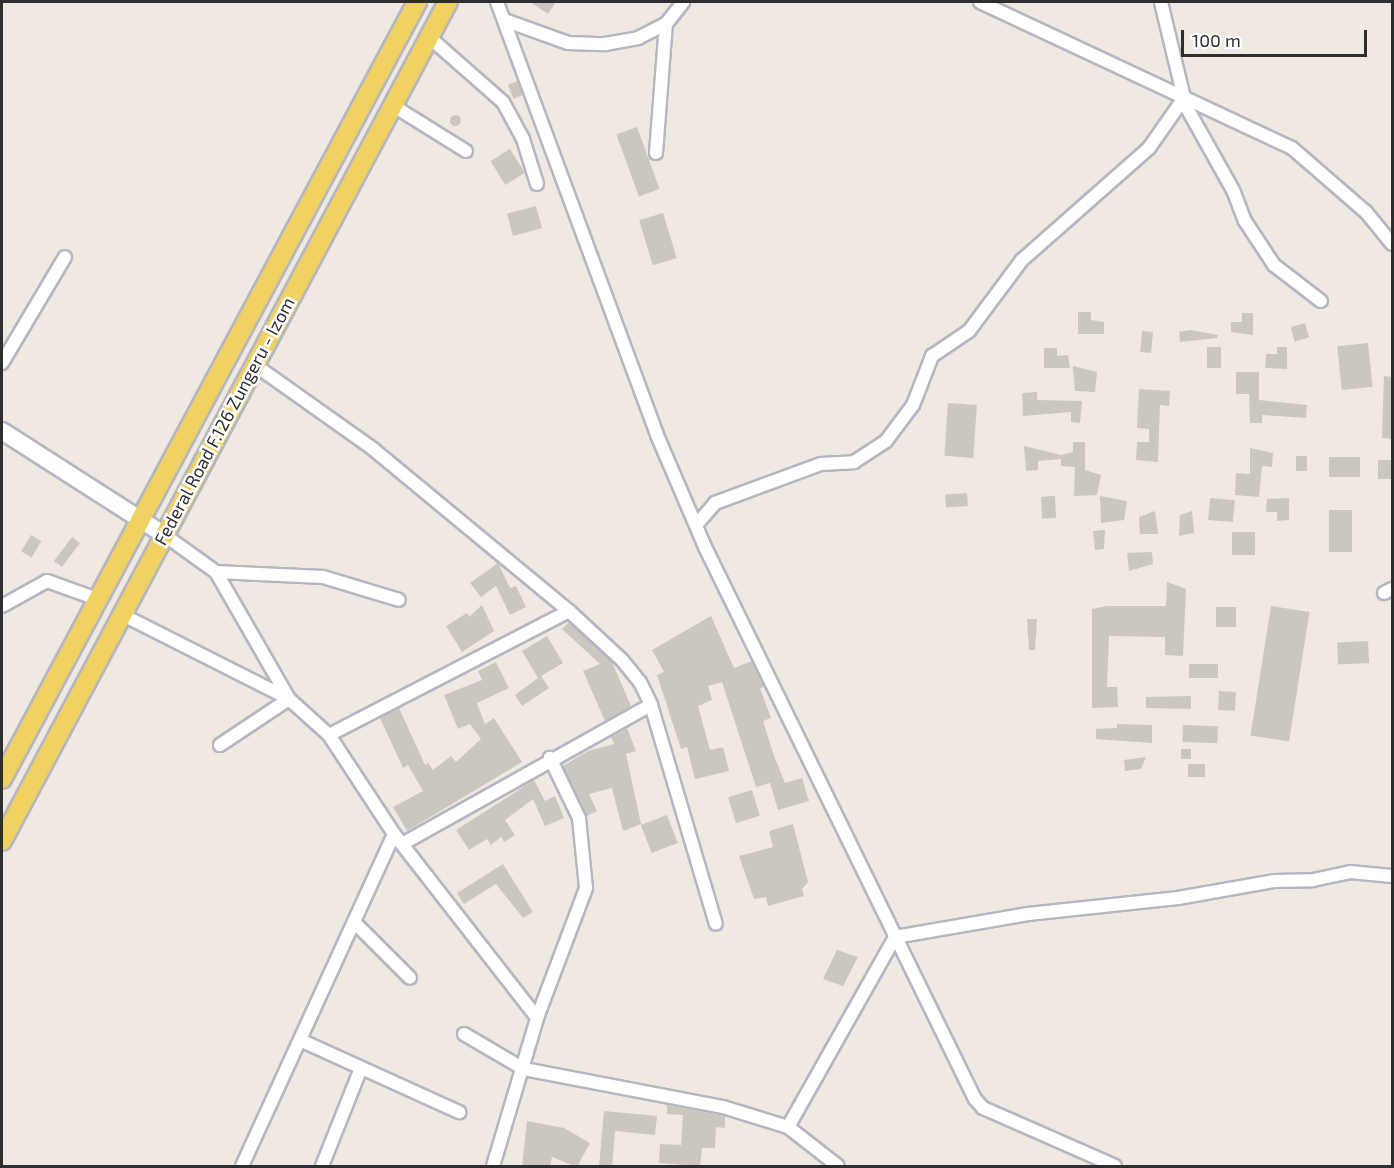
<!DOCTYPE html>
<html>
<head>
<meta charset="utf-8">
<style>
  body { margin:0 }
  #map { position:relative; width:1394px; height:1168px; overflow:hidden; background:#efe9e1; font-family:"Exo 2",sans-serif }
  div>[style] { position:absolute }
  .building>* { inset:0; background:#cbc7bf; transform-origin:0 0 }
  .round { border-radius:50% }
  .roads { filter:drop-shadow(2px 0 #b4b7c1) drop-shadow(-2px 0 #b4b7c1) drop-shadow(0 2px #b4b7c1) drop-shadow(0 -2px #b4b7c1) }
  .street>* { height:12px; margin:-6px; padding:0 6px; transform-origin:6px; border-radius:6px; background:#fff }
  .secondary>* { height:16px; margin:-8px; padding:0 8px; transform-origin:8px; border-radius:8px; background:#fff }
  .primary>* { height:18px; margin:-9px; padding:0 9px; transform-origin:9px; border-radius:9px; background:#f2d163 }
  span { translate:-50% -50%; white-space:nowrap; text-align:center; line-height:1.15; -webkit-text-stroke:5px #fff; paint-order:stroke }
  .street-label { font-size:18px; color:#2e2e2e }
  .frame { position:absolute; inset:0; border:3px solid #2e2e2e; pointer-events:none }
  .scale { position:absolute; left:1181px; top:30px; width:186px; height:27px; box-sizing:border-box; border:3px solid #2e2e2e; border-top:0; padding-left:8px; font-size:18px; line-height:21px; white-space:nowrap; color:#2e2e2e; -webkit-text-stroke:4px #fff; paint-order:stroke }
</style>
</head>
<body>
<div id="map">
  <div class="building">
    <i style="clip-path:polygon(530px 2px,556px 2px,548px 14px)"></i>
    <i style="left:517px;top:81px;width:15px;height:10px;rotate:67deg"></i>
    <i class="round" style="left:449.5px;top:114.5px;width:11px;height:11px"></i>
    <i style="left:637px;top:127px;width:66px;height:22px;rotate:70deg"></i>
    <i style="left:510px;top:149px;width:28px;height:23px;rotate:58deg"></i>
    <i style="left:536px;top:206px;width:23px;height:30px;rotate:75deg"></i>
    <i style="left:663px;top:213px;width:47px;height:25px;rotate:73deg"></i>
    <i style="clip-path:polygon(1078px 312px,1091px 312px,1091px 320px,1104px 322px,1104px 334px,1078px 334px)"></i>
    <i style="clip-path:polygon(1242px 313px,1253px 313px,1253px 335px,1231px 332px,1231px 322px,1242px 322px)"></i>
    <i style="left:1305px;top:323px;width:15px;height:15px;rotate:74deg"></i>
    <i style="clip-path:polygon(1190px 330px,1218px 335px,1217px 338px,1180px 342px,1179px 332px)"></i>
    <i style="left:1142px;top:331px;width:11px;height:21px;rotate:5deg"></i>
    <i style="left:1368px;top:343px;width:44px;height:31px;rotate:84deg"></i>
    <i style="left:1207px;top:347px;width:14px;height:21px"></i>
    <i style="clip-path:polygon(1277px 347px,1287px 347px,1287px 369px,1265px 368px,1266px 354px,1277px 354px)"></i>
    <i style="clip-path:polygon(1044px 348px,1057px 348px,1057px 356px,1068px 355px,1070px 368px,1044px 368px)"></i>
    <i style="clip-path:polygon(1073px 366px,1097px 372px,1095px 392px,1075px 391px)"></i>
    <i style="clip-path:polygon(1236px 372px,1259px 372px,1259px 400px,1307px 405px,1306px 418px,1262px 415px,1262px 423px,1250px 423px,1249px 394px,1236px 394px)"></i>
    <i style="clip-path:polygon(1384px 376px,1392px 377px,1392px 439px,1382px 438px)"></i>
    <i style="clip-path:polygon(1139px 389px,1170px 391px,1169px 406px,1160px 405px,1158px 462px,1136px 460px,1137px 442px,1149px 442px,1149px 429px,1137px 428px)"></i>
    <i style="clip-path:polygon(1037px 392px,1037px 400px,1082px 401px,1080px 423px,1071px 422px,1071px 412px,1023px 416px,1022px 393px)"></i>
    <i style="left:948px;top:403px;width:29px;height:53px;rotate:4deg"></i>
    <i style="clip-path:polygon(1073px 442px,1085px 442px,1085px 470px,1101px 475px,1097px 495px,1074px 496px,1075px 467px,1061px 466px,1061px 459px,1038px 461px,1038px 470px,1026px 471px,1024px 446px,1061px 455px,1073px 452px)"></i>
    <i style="clip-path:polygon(1250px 448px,1273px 453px,1272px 467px,1262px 466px,1259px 497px,1235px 495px,1236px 473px,1250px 474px)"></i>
    <i style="left:1296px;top:456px;width:11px;height:15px"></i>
    <i style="left:1329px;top:457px;width:31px;height:20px"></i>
    <i style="left:1392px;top:460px;width:19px;height:14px;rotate:90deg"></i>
    <i style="left:967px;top:493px;width:13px;height:22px;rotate:86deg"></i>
    <i style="left:1055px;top:496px;width:22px;height:14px;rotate:87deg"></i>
    <i style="clip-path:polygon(1100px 496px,1127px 501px,1124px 520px,1101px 523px)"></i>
    <i style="left:1210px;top:498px;width:25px;height:22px;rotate:5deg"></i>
    <i style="clip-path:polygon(1289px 498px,1289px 520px,1277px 521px,1277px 512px,1266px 512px,1267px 499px)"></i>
    <i style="left:1329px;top:510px;width:23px;height:42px"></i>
    <i style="clip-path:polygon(1155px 511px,1158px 534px,1140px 534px,1139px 517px)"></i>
    <i style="clip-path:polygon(1192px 511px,1194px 533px,1179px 536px,1180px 515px)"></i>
    <i style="clip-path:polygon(1105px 530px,1104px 549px,1095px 550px,1093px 531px)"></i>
    <i style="left:1232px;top:532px;width:23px;height:23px"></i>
    <i style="left:31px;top:535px;width:12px;height:19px;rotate:31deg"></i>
    <i style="left:72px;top:537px;width:10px;height:30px;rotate:37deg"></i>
    <i style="clip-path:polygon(1152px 552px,1153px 564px,1129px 571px,1127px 553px)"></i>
    <i style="clip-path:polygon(498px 563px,510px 588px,516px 586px,526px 607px,510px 615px,496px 586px,481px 597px,470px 583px)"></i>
    <i style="clip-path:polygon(1167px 582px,1186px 589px,1183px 656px,1165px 655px,1165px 637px,1109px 636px,1107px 687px,1117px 687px,1118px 707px,1092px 708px,1092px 609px,1107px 606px,1166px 606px)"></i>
    <i style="clip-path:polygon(482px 605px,494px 631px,462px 652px,446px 626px,467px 613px,469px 617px)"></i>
    <i style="left:1271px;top:606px;width:39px;height:131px;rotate:9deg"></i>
    <i style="left:1216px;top:607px;width:20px;height:20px"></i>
    <i style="clip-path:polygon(711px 616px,734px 668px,752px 661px,764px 687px,760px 688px,771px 718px,763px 721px,774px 756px,785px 783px,802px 778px,809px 801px,778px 810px,770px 783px,756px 787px,722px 682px,708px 686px,712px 700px,698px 706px,710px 750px,723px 747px,729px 771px,695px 779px,687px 747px,681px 749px,657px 675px,664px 672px,652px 650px)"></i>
    <i style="clip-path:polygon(1027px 619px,1037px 619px,1035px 650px,1029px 650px)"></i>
    <i style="clip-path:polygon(569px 622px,612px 662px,631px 706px,605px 721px,583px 671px,600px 664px,562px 629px)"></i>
    <i style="clip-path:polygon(547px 636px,563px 663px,541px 676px,549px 688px,522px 706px,515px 695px,538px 678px,522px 651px)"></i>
    <i style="left:1368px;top:641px;width:22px;height:31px;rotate:87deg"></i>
    <i style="clip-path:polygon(496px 662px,509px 688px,477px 703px,485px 724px,494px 718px,522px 762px,407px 831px,393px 807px,423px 791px,408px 765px,403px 768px,380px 718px,399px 708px,425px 765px,428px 763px,433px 770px,451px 756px,456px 762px,481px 739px,470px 724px,458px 729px,444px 695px,482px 680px,478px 671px)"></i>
    <i style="left:1189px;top:664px;width:29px;height:14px"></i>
    <i style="left:1219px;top:691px;width:17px;height:19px;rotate:3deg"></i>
    <i style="clip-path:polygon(1191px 696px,1191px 709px,1146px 708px,1146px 697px)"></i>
    <i style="clip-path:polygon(1117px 724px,1152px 725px,1152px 743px,1096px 739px,1096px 729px,1117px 728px)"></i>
    <i style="left:1183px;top:725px;width:35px;height:17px;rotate:2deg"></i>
    <i style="clip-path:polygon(627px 728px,636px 751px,626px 754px,641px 824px,623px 831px,612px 788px,589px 794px,597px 811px,587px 816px,563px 766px,588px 751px,614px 744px,611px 737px)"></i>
    <i style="left:1181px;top:749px;width:10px;height:10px"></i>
    <i style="clip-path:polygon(1146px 757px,1141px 769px,1125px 771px,1124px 760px)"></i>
    <i style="left:1205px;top:764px;width:13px;height:17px;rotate:90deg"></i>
    <i style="clip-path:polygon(534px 780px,545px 801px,555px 796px,564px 818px,545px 826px,533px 799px,505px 820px,515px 835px,504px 842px,501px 837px,491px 845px,487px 839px,469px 850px,456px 830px)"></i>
    <i style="left:752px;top:790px;width:27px;height:25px;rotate:73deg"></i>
    <i style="left:667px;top:815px;width:30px;height:28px;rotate:69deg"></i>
    <i style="clip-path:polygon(793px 824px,808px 882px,802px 889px,804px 896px,768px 906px,766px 897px,754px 899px,739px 856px,773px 847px,769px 831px)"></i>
    <i style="clip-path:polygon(503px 864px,533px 912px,523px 918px,496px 884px,464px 904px,457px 893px)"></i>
    <i style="clip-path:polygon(837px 950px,858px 957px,843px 986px,823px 979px)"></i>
    <i style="clip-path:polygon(667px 1105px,725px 1116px,725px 1128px,716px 1127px,715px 1148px,702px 1148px,700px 1166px,659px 1163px,660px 1144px,681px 1145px,683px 1115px,667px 1114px)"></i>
    <i style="clip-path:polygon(604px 1111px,657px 1116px,655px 1135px,615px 1131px,612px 1167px,599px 1167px)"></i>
    <i style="clip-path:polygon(527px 1121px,564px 1128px,590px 1143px,577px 1167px,552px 1157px,550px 1167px,522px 1167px)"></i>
  </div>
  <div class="roads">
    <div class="street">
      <i style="left:497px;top:2px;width:462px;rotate:69.7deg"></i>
      <i style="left:657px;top:435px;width:122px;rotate:66.8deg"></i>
      <i style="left:705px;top:547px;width:614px;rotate:63.94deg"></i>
      <i style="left:975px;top:1099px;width:12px;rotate:48deg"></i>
      <i style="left:983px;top:1108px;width:144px;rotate:23.7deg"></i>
      <i style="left:980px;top:2px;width:344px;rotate:25.1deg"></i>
      <i style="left:1292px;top:148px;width:98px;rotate:40.9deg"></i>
      <i style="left:1366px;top:212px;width:41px;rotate:50.9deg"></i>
      <i style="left:507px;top:21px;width:65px;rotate:19.8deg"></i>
      <i style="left:568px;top:43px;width:37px;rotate:2deg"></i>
      <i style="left:605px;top:44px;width:34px;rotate:-10deg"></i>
      <i style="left:638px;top:38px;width:31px;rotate:-27deg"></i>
      <i style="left:666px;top:24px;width:28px;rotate:-52deg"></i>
      <i style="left:429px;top:37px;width:98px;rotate:41.3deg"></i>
      <i style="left:503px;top:102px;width:42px;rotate:61.6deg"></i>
      <i style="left:523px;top:139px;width:47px;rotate:72.7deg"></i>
      <i style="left:1183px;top:101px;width:102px;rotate:60.7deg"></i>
      <i style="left:1233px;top:190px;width:33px;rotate:69deg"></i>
      <i style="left:1245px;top:221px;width:53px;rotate:56.6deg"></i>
      <i style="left:1274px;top:265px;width:59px;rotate:37.5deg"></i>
      <i style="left:392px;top:105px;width:87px;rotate:31.9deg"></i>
      <i style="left:656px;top:153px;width:129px;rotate:-85.6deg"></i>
      <i style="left:2px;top:363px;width:123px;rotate:-59.3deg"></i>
      <i style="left:255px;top:365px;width:145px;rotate:35.4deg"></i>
      <i style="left:373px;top:449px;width:254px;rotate:39.6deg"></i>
      <i style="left:569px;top:611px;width:72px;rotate:42.8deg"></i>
      <i style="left:622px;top:660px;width:28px;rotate:51deg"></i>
      <i style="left:640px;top:682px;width:25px;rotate:64deg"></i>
      <i style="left:651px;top:705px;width:228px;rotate:73.5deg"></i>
      <i style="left:697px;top:524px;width:28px;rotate:-49deg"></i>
      <i style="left:715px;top:503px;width:113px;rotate:-20.2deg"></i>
      <i style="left:821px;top:464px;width:33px;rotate:-3deg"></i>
      <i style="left:854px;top:462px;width:38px;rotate:-33deg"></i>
      <i style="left:886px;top:441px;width:45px;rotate:-53.1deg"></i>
      <i style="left:913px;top:405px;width:53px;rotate:-68.8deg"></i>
      <i style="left:932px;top:356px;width:45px;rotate:-34deg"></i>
      <i style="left:969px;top:331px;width:89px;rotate:-53.3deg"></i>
      <i style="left:1022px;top:260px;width:169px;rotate:-41.4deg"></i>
      <i style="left:1149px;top:148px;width:61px;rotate:-55deg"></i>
      <i style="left:1184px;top:98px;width:99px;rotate:-103.5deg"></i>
      <i style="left:163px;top:534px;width:65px;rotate:35.6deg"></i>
      <i style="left:216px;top:572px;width:146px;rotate:60.1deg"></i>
      <i style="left:289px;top:699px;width:54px;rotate:42deg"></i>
      <i style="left:329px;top:735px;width:118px;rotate:56.7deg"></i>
      <i style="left:394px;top:834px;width:233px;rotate:52.1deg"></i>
      <i style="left:216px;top:572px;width:107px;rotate:2.7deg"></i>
      <i style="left:323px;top:577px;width:79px;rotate:16.8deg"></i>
      <i style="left:1384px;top:593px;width:9px;rotate:-27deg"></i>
      <i style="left:2px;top:606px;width:51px;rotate:-29.1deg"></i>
      <i style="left:47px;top:581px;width:53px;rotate:19.8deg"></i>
      <i style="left:121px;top:614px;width:188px;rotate:26.8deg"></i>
      <i style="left:289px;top:699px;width:83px;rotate:146.3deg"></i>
      <i style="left:329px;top:735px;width:270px;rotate:-27.3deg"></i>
      <i style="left:402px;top:844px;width:285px;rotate:-29.2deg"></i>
      <i style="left:354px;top:922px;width:79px;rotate:45deg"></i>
      <i style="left:464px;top:1034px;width:69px;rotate:30.3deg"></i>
      <i style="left:524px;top:1069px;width:203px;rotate:10.8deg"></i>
      <i style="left:723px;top:1107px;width:68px;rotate:17.1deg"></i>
      <i style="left:788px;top:1127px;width:63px;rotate:38deg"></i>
      <i style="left:300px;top:1040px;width:175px;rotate:24.4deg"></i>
      <i style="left:788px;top:1127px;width:218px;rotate:-60.6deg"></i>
      <i style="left:895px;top:937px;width:135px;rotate:-9.8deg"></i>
      <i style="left:1028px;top:914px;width:151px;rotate:-6.1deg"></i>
      <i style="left:1178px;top:898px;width:97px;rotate:-10deg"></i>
      <i style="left:1274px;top:881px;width:39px;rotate:-1deg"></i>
      <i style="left:1313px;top:880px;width:38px;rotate:-12deg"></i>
      <i style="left:1350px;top:872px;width:42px;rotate:5.4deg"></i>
      <i style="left:242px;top:1166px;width:365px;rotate:-65.4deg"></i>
      <i style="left:322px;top:1166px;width:105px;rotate:-68.3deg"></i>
      <i style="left:493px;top:1166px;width:154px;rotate:-73.4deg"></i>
      <i style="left:537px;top:1018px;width:139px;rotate:-69.3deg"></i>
      <i style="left:586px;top:888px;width:70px;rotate:-95.7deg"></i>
      <i style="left:579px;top:818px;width:67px;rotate:-115.8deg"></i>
    </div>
    <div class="secondary">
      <i style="left:2px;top:431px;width:191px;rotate:32.6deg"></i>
    </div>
    <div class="primary">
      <i style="left:2px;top:779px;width:881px;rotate:-61.89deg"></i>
      <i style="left:2px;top:841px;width:950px;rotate:-62.01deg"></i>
    </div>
  </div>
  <div class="street-label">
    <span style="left:224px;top:421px;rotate:-62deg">Federal Road F.126 Zungeru - Izom</span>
  </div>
  <div class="frame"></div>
  <div class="scale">100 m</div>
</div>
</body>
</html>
